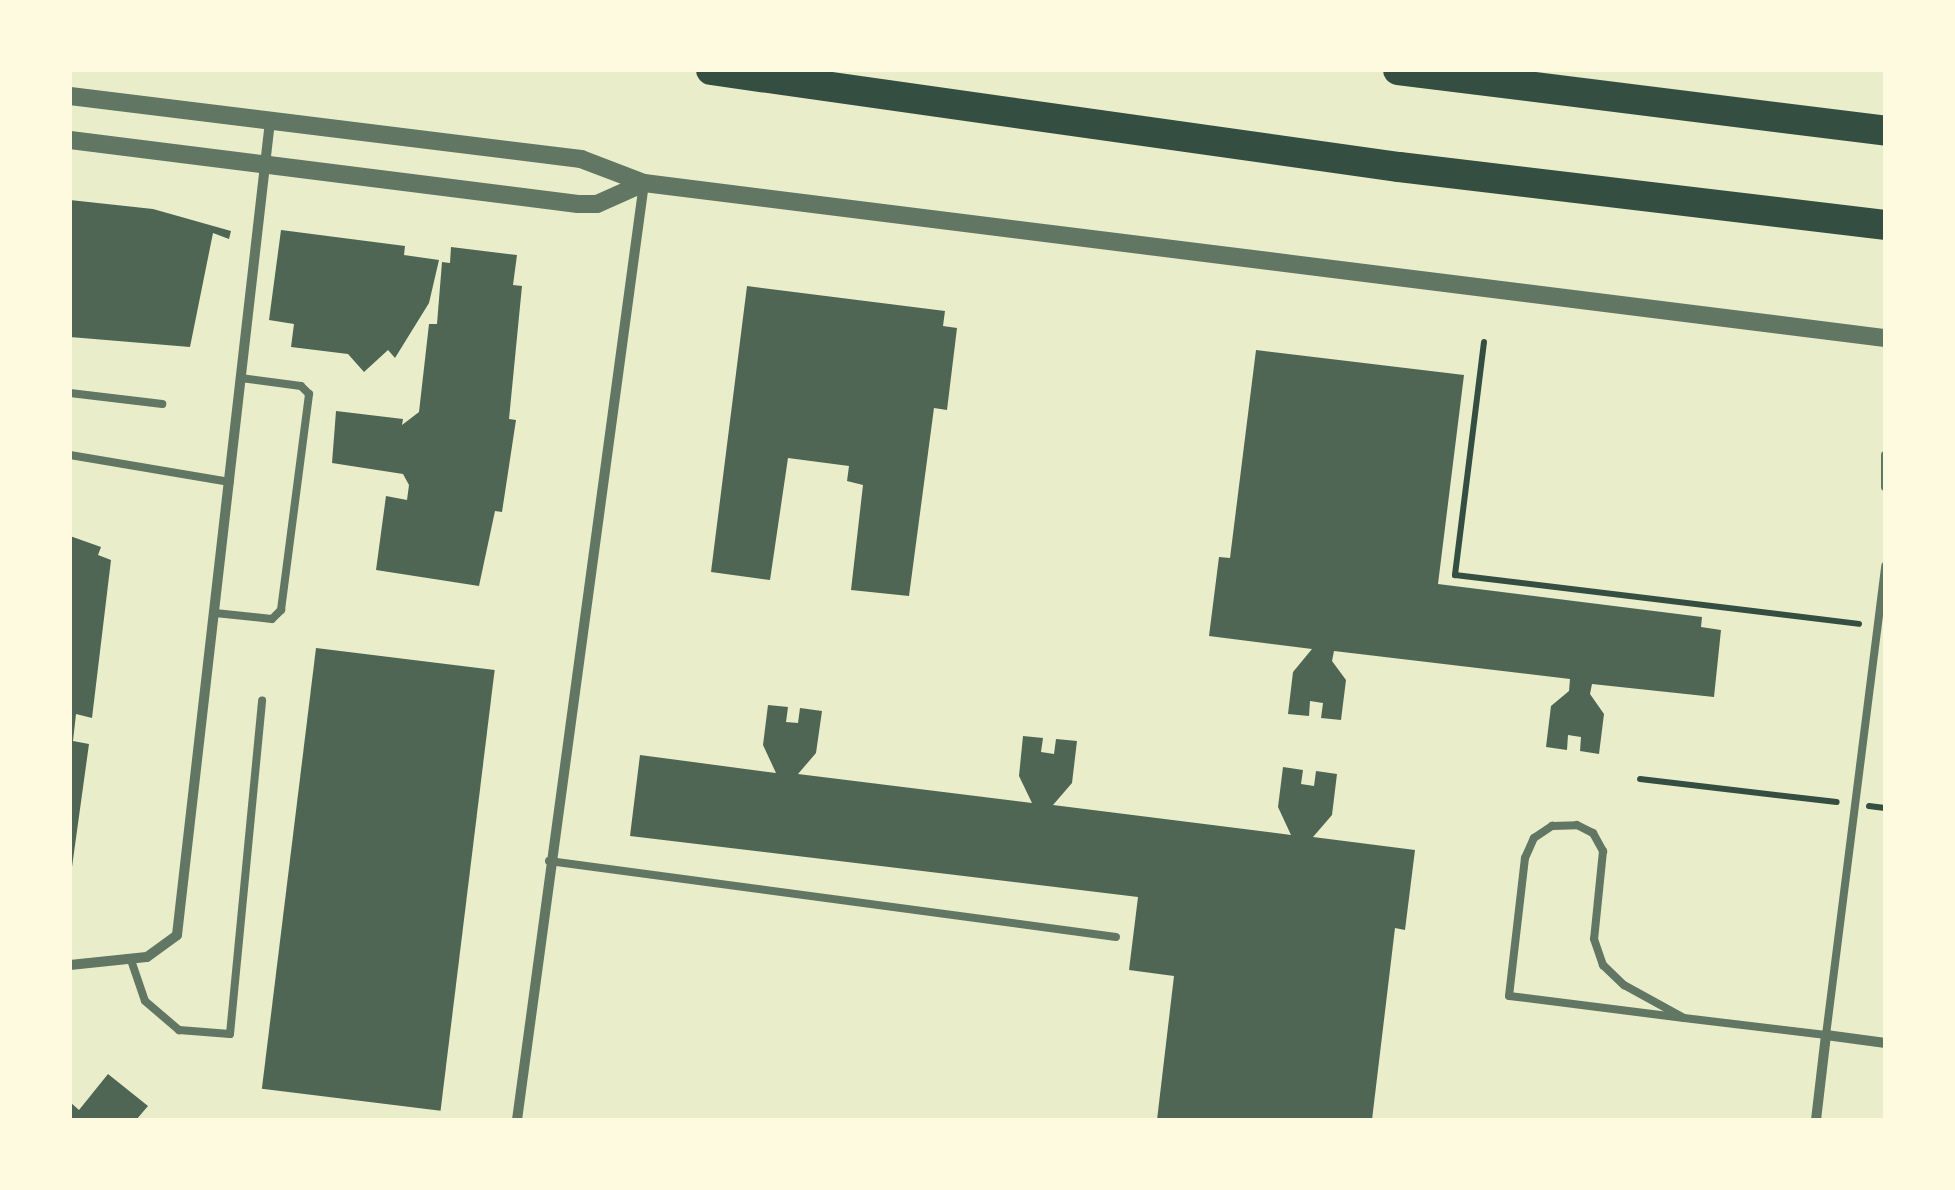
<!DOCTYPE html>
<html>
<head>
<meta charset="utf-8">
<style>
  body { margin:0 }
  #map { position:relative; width:1955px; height:1190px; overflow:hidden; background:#e9edc9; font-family:"Nunito Sans",sans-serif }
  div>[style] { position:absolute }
  .building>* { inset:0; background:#4f6655; transform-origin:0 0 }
  .path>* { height:6px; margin:-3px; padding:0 3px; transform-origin:3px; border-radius:3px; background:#344e41 }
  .service>* { height:8px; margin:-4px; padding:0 4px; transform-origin:4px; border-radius:4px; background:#617663 }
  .minor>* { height:10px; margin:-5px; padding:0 5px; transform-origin:5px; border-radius:5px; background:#617663 }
  .tertiary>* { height:18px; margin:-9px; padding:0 9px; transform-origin:9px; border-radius:9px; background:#617663 }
  .motorway>* { height:30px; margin:-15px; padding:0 15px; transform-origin:15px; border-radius:15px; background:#344e41 }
  span { translate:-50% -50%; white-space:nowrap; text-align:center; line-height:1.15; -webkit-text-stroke:10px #fefae0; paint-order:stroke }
  .frame { position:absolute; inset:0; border:72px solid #fefae0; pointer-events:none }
</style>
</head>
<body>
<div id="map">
  <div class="building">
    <i style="clip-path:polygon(70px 200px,153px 209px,231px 231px,229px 239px,213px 233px,190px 347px,70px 337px)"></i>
    <i style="clip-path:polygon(281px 230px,405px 246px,404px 255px,439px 260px,429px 303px,395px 358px,388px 350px,364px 372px,348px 354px,291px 347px,294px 324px,269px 320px)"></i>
    <i style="clip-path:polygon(451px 247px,517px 255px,513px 285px,522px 286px,509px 419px,516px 420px,502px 512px,495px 511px,479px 586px,376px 570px,386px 496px,407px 500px,409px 485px,403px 474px,332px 463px,336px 411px,403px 419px,402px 425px,419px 412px,429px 324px,437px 324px,442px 262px,450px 263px)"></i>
    <i style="clip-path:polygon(747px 286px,945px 311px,943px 326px,957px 328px,947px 410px,934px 408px,909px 596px,851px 590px,863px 485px,847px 481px,849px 466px,788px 458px,770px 580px,711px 572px)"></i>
    <i style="clip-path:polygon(1256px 350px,1464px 375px,1438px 584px,1702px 617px,1701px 627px,1721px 630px,1714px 697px,1592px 684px,1590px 694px,1604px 714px,1599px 754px,1580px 751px,1581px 737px,1568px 735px,1567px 750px,1546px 747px,1551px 706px,1569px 691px,1570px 679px,1334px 651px,1332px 661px,1346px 680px,1341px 720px,1321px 718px,1323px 703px,1310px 701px,1309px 716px,1288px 714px,1293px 672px,1312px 649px,1209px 636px,1219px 557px,1230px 558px)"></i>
    <i style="clip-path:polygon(70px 536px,101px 547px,98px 555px,111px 560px,92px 718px,76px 714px,73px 741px,89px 744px,72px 867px)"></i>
    <i style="left:316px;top:648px;width:180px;height:444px;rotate:7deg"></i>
    <i style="clip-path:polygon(768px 705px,788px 707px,786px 722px,798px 723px,800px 708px,822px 711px,816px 753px,798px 774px,1032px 803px,1019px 776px,1023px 736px,1043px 738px,1041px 752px,1054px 754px,1056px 739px,1077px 741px,1072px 783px,1053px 805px,1291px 835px,1278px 807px,1283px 767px,1303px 770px,1301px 784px,1314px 786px,1316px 771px,1337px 774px,1332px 815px,1313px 837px,1415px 850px,1405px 930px,1395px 928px,1372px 1120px,1157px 1120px,1174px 976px,1129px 970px,1138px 897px,630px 836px,640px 755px,776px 773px,763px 745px)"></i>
    <i style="clip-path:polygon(108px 1074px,148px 1106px,136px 1120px,70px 1120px,70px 1102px,79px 1110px)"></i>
  </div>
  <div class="path">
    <i style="left:1484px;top:342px;width:235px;rotate:97.1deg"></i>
    <i style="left:1455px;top:575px;width:407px;rotate:6.9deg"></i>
    <i style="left:1640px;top:779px;width:198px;rotate:6.7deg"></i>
    <i style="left:1869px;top:806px;width:16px;rotate:7deg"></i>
  </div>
  <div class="service">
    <i style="left:70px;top:393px;width:93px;rotate:6.8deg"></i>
    <i style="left:70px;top:455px;width:162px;rotate:9.6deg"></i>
    <i style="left:1885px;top:455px;width:32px;rotate:90deg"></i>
    <i style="left:215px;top:613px;width:57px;rotate:6deg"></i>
    <i style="left:272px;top:619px;width:13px;rotate:-45deg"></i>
    <i style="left:281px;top:610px;width:218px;rotate:-82.6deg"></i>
    <i style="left:309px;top:394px;width:11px;rotate:-135deg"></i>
    <i style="left:301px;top:386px;width:61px;rotate:-172.4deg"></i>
    <i style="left:549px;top:861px;width:572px;rotate:7.63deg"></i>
    <i style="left:131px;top:960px;width:43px;rotate:71.1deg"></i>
    <i style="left:145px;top:1001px;width:45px;rotate:40.5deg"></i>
    <i style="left:179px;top:1030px;width:51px;rotate:4.5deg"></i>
    <i style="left:230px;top:1034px;width:335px;rotate:-84.5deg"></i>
    <i style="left:1684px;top:1018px;width:176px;rotate:-172.8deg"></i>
    <i style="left:1509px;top:996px;width:139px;rotate:-83.4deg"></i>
    <i style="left:1525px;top:858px;width:22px;rotate:-66deg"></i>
    <i style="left:1534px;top:838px;width:22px;rotate:-34deg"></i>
    <i style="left:1552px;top:826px;width:25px;rotate:-2deg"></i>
    <i style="left:1577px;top:825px;width:18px;rotate:27deg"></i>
    <i style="left:1593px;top:833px;width:21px;rotate:61deg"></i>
    <i style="left:1603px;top:851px;width:88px;rotate:95.8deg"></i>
    <i style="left:1594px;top:939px;width:28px;rotate:71deg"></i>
    <i style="left:1603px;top:965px;width:29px;rotate:44deg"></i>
    <i style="left:1624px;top:985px;width:68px;rotate:28.8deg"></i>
    <i style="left:1684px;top:1018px;width:143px;rotate:6.8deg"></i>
    <i style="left:1826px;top:1035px;width:473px;rotate:-82.8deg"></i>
  </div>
  <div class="minor">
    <i style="left:70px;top:965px;width:77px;rotate:-5.9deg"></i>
    <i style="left:147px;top:957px;width:37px;rotate:-36deg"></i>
    <i style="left:177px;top:935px;width:819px;rotate:-83.48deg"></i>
    <i style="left:517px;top:1120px;width:946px;rotate:-82.28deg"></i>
    <i style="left:1816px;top:1120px;width:86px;rotate:-83.3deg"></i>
    <i style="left:1826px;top:1035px;width:60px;rotate:7.7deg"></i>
  </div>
  <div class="tertiary">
    <i style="left:70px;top:96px;width:515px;rotate:7.03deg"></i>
    <i style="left:581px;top:159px;width:67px;rotate:20.9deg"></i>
    <i style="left:644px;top:183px;width:1251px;rotate:7.12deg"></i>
    <i style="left:70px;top:140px;width:512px;rotate:7.18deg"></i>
    <i style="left:578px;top:204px;width:19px"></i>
    <i style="left:597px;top:204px;width:51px;rotate:-24.1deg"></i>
  </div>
  <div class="motorway">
    <i style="left:711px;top:70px;width:695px;rotate:8.03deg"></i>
    <i style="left:1399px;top:167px;width:489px;rotate:6.8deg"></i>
    <i style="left:1398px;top:70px;width:491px;rotate:7.1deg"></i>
  </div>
  <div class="frame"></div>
</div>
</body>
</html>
